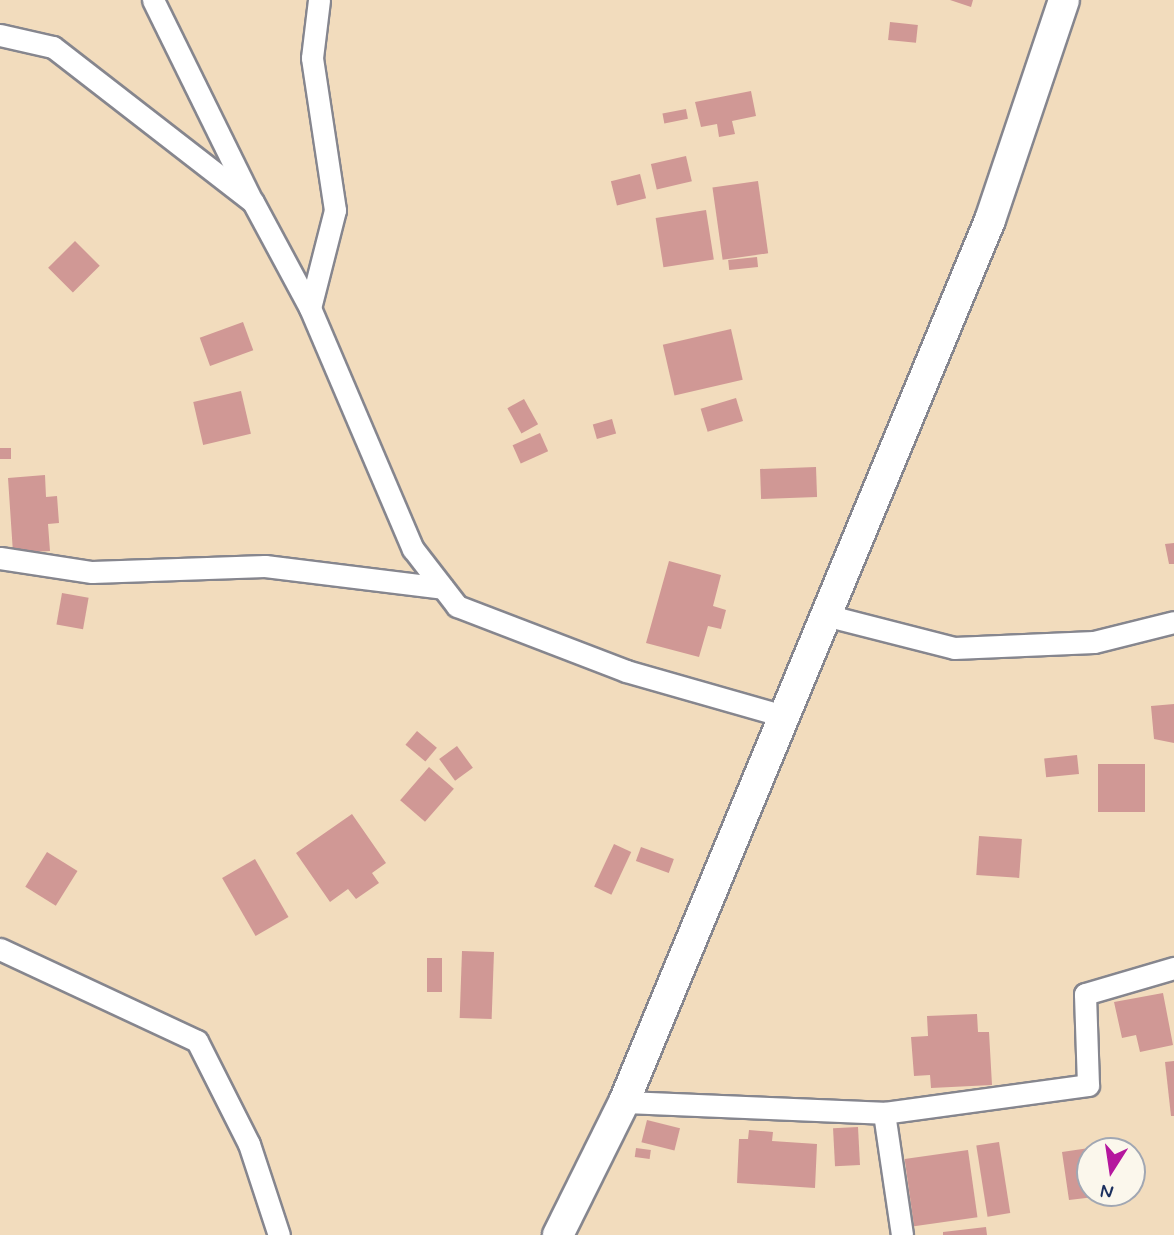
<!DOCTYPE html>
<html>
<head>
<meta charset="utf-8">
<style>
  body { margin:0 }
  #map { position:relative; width:1174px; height:1235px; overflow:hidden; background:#f2dcbd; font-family:Mynerve,sans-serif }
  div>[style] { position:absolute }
  .building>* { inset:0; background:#d09895; transform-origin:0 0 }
  .roads { filter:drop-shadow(2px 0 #86868e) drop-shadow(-2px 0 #86868e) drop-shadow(0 2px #86868e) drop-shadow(0 -2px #86868e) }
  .minor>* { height:21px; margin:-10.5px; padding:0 10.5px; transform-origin:10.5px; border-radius:10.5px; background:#fff }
  .secondary>* { height:30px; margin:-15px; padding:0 15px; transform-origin:15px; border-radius:15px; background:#fff }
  span { translate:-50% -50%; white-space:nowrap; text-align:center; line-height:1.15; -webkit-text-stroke:6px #fbf7ec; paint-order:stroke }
  .north { position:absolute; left:1076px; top:1137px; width:70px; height:70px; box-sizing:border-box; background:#fbf7ec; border:2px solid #a1a7b3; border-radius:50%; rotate:192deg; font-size:19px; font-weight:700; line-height:28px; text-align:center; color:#1b2f5e }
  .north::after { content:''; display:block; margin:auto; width:24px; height:32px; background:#b5179e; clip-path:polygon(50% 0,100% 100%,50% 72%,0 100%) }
</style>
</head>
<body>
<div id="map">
  <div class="building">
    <i style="clip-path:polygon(950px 0,973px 0,971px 7px)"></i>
    <i style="left:890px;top:22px;width:28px;height:18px;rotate:6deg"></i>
    <i style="clip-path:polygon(751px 91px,756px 116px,732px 121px,735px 134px,719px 137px,717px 124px,701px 127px,695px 102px)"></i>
    <i style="left:686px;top:109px;width:10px;height:24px;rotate:79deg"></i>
    <i style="left:686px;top:156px;width:26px;height:36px;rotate:77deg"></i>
    <i style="left:640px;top:174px;width:25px;height:30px;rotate:76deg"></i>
    <i style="left:758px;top:181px;width:73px;height:46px;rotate:82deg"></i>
    <i style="left:706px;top:210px;width:50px;height:51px;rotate:81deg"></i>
    <i style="left:75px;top:241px;width:35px;height:38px;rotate:45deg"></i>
    <i style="left:757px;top:257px;width:10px;height:29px;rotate:84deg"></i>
    <i style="left:243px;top:322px;width:30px;height:46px;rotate:70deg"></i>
    <i style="left:731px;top:329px;width:52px;height:70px;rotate:77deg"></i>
    <i style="left:241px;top:391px;width:44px;height:49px;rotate:77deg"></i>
    <i style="left:736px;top:398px;width:24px;height:37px;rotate:73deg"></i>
    <i style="left:524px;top:399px;width:29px;height:19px;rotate:61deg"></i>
    <i style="left:612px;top:419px;width:15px;height:20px;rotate:74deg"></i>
    <i style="left:540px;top:433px;width:20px;height:30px;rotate:66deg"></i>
    <i style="left:0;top:448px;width:11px;height:11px"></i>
    <i style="left:816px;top:467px;width:30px;height:56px;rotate:88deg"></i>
    <i style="clip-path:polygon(45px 475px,46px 497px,57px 496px,59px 523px,48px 524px,50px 551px,13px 553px,8px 478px)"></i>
    <i style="clip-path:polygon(1174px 543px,1174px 564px,1169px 564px,1165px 544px)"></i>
    <i style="clip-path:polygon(669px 561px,721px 575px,713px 606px,726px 610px,721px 629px,708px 626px,699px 657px,646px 643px)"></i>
    <i style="left:62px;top:593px;width:27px;height:32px;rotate:10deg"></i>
    <i style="clip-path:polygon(1174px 704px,1174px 743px,1154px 739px,1151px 706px)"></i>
    <i style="left:417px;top:731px;width:26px;height:18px;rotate:40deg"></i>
    <i style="left:457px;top:746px;width:27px;height:22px;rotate:54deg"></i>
    <i style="left:1077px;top:755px;width:19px;height:33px;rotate:84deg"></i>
    <i style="left:1098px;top:764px;width:47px;height:48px"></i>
    <i style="left:429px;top:767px;width:33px;height:44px;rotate:41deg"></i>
    <i style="clip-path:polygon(352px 814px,386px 863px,372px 873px,379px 883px,356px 899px,348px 889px,330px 902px,296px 853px)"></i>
    <i style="left:979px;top:836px;width:43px;height:39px;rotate:4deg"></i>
    <i style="left:614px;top:844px;width:19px;height:47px;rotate:25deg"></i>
    <i style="left:641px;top:847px;width:35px;height:15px;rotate:20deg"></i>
    <i style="left:47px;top:852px;width:36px;height:41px;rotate:32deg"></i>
    <i style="left:255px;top:859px;width:67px;height:38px;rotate:60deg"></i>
    <i style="left:462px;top:951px;width:32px;height:67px;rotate:2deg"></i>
    <i style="left:427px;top:958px;width:15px;height:34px"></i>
    <i style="clip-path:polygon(1163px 993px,1173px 1045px,1140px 1052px,1136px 1035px,1122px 1038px,1114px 1002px)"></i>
    <i style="clip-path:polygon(977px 1014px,978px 1032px,989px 1032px,992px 1085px,931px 1088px,930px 1075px,914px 1076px,911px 1037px,928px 1036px,927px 1016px)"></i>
    <i style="clip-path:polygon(1174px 1061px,1174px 1116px,1171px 1116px,1165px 1062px)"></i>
    <i style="left:647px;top:1120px;width:34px;height:23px;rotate:14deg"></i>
    <i style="left:858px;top:1127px;width:38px;height:25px;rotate:87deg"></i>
    <i style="clip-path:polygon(749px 1130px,773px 1132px,772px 1141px,817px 1144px,815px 1188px,737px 1183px,739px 1139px,748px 1139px)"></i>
    <i style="left:999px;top:1142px;width:72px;height:23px;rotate:81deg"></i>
    <i style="clip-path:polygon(1096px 1147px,1090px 1151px,1090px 1193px,1103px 1196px,1069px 1200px,1062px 1152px)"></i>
    <i style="left:636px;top:1148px;width:15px;height:9px;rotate:8deg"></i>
    <i style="left:968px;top:1150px;width:68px;height:64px;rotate:82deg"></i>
    <i style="clip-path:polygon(986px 1227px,987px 1235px,943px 1235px,943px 1232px)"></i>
  </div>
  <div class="roads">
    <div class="minor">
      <i style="left:153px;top:0;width:222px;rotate:63.8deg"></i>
      <i style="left:319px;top:0;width:58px;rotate:96.9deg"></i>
      <i style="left:312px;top:58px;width:154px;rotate:81.4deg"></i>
      <i style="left:335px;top:210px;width:101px;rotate:104.3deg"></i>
      <i style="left:310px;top:308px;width:262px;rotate:66.9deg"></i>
      <i style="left:413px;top:549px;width:72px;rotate:52.3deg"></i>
      <i style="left:457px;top:606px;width:181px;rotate:21deg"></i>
      <i style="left:626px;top:671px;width:164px;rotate:15.9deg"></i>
      <i style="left:0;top:35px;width:54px;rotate:12.8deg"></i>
      <i style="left:53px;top:47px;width:253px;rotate:37.8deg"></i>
      <i style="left:253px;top:202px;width:120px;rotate:61.7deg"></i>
      <i style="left:0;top:558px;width:93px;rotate:8.7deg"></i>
      <i style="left:92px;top:572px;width:173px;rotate:-2deg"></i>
      <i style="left:265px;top:566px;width:179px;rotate:7deg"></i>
      <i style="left:825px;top:615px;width:133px;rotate:14.3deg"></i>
      <i style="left:954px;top:648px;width:140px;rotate:-2.5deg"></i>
      <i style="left:1094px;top:642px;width:82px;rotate:-14deg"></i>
      <i style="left:0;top:949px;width:217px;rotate:25deg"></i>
      <i style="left:197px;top:1041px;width:115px;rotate:63.2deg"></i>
      <i style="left:249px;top:1144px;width:96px;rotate:71.8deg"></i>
      <i style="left:624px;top:1102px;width:260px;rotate:2.4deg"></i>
      <i style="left:884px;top:1113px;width:123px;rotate:81.6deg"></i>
      <i style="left:884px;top:1113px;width:206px;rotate:-7.8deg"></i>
      <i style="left:1088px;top:1085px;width:91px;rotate:-91.9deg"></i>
      <i style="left:1085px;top:994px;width:93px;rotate:-16.3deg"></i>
    </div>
    <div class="secondary">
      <i style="left:558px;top:1235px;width:148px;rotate:-63.6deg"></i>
      <i style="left:624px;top:1102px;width:955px;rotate:-67.46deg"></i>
      <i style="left:990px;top:220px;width:232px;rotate:-71.4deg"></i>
    </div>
  </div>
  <div class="north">N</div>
</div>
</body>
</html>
